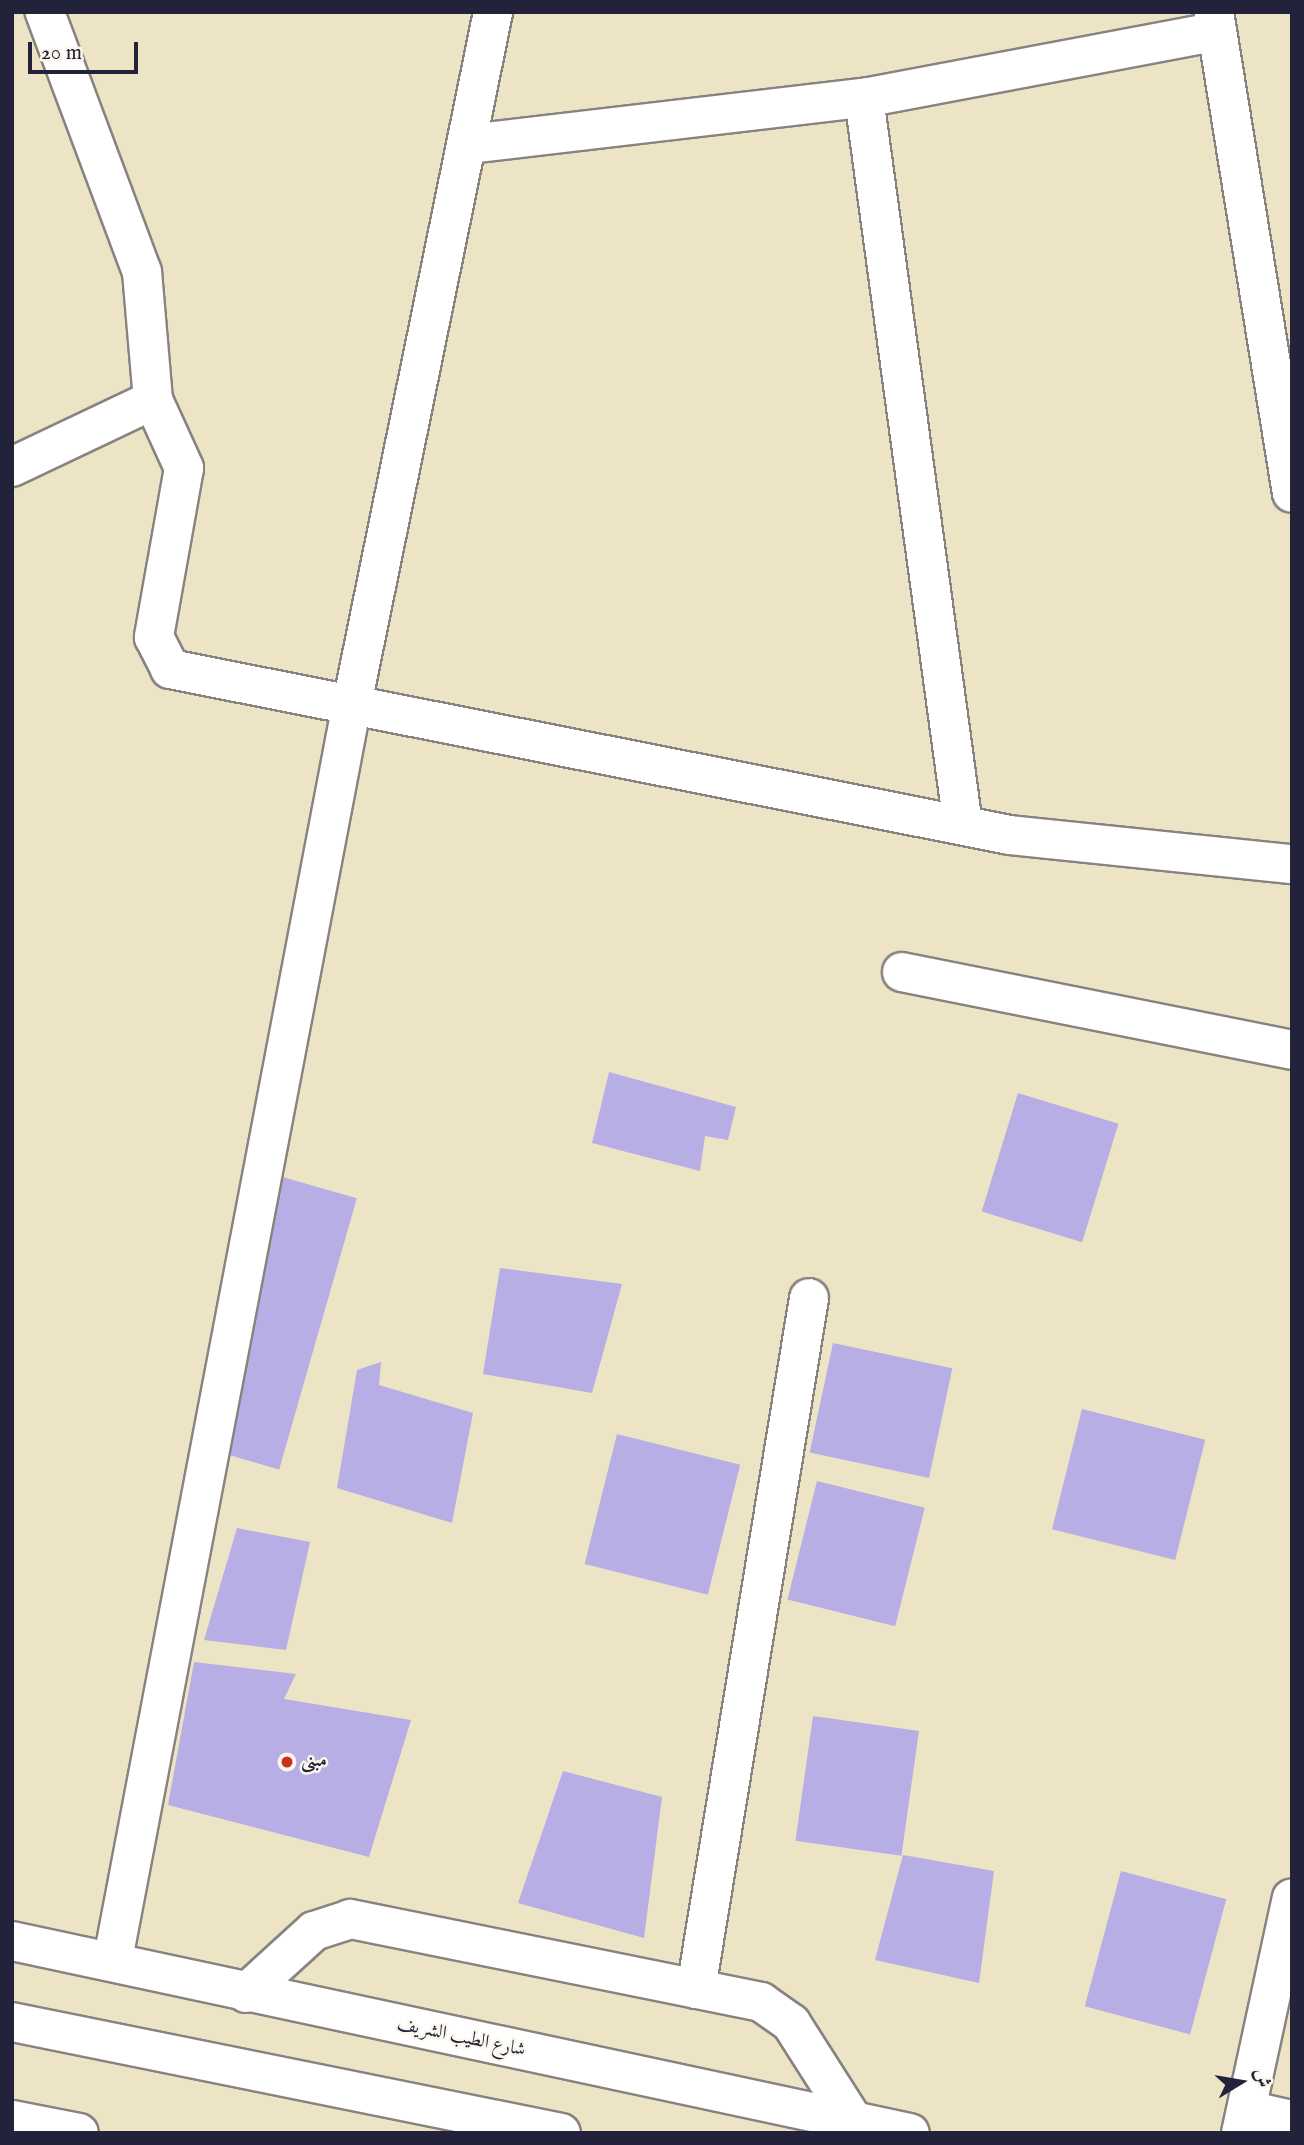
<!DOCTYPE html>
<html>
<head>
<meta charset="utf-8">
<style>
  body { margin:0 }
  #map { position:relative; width:1304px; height:2145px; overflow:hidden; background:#ede4c5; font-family:"IM FELL English",Amiri,serif }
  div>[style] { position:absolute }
  .building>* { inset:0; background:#b7aee5; transform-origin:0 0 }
  .roads { filter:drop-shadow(2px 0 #888380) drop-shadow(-2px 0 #888380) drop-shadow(0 2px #888380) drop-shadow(0 -2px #888380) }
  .minor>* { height:38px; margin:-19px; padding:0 19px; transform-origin:19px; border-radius:19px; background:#fff }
  .major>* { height:38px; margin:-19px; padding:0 19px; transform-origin:19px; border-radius:19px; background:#fff }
  .dots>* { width:19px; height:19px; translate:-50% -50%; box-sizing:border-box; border:4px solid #fbf7ec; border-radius:50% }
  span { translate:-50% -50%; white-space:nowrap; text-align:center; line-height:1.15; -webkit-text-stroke:5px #fbf7ec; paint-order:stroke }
  .poi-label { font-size:19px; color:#22223b; font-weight:700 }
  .left { translate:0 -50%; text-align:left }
  .street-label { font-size:19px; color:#22223b }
  .frame { position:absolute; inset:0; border:14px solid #22223b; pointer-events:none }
  .north { position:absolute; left:1206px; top:2047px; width:70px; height:70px; -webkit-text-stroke:5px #fbf7ec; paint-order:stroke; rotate:79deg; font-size:19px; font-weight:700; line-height:28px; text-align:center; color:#22223b }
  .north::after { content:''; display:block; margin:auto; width:24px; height:32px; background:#22223b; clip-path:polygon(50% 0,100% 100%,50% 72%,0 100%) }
  .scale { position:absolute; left:28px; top:42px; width:110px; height:32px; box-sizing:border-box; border:4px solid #22223b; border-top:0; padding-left:9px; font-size:21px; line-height:24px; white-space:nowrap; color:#22223b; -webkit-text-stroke:5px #fbf7ec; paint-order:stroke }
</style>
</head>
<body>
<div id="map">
  <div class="building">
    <i style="clip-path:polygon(609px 1072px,736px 1107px,728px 1140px,705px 1136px,700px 1171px,592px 1143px)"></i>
    <i style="left:1018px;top:1093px;width:105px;height:124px;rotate:17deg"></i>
    <i style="left:279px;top:1176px;width:81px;height:282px;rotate:16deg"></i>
    <i style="clip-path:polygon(500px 1268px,622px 1284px,592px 1393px,483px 1374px)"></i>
    <i style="left:833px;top:1343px;width:122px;height:112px;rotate:12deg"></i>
    <i style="clip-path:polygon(381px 1362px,379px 1385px,473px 1413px,452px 1523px,337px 1488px,357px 1370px)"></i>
    <i style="left:1082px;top:1409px;width:127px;height:124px;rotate:14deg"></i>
    <i style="left:617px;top:1434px;width:127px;height:134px;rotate:14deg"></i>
    <i style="left:817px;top:1481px;width:111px;height:122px;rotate:14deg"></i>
    <i style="clip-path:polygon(237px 1528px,310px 1542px,286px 1650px,204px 1640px)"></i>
    <i style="clip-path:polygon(194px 1662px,296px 1674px,284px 1699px,411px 1720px,369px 1857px,168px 1805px)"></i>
    <i style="left:813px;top:1716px;width:107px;height:126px;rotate:8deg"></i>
    <i style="clip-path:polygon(563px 1771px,662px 1797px,644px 1938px,518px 1903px)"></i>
    <i style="clip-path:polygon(903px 1855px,994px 1871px,979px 1983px,875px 1960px)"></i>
    <i style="left:1121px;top:1871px;width:109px;height:140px;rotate:15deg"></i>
  </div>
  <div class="roads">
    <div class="minor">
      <i style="left:1214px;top:12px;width:487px;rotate:80.8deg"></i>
      <i style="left:864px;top:98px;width:734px;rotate:82.25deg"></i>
      <i style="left:470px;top:144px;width:397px;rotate:-6.7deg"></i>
      <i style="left:864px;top:98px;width:359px;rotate:-10.7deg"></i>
      <i style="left:153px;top:400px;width:75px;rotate:65.5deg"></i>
      <i style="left:184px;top:468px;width:172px;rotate:100.1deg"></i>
      <i style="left:154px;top:637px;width:36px;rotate:63deg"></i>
      <i style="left:170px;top:669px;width:856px;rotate:11.18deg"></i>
      <i style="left:1010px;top:835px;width:283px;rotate:5.9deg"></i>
      <i style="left:12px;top:467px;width:156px;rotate:-25.4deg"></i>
      <i style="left:153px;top:400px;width:128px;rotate:-94.9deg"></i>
      <i style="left:142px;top:272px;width:278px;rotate:-110.5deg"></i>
      <i style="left:902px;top:972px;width:398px;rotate:11.3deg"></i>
      <i style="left:113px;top:1959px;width:1278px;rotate:-79.22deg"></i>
      <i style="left:352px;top:704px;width:706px;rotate:-78.48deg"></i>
      <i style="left:696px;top:1989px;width:700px;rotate:-80.71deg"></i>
      <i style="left:246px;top:1993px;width:92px;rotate:-42.4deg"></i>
      <i style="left:314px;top:1931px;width:38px;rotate:-18deg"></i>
      <i style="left:350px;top:1919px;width:419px;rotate:11.4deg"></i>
      <i style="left:761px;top:2002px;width:37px;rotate:35deg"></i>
      <i style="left:791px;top:2023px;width:117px;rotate:57.5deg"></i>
      <i style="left:1247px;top:2110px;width:46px;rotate:12.5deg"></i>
      <i style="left:12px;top:2120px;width:68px;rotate:11deg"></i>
      <i style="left:1241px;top:2133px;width:240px;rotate:-77.8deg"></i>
    </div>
    <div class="major">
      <i style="left:12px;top:1941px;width:918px;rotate:12.07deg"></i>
      <i style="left:12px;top:2022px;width:560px;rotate:11.43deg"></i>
    </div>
  </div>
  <div class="dots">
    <i style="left:287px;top:1762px;background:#c8321e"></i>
  </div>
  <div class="poi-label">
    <span class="left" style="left:301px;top:1762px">مبنى</span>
  </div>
  <div class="street-label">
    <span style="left:461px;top:2038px;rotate:12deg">شارع الطيب الشريف</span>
  </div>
  <div class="frame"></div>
  <div class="north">ش</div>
  <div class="scale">20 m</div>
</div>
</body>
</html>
